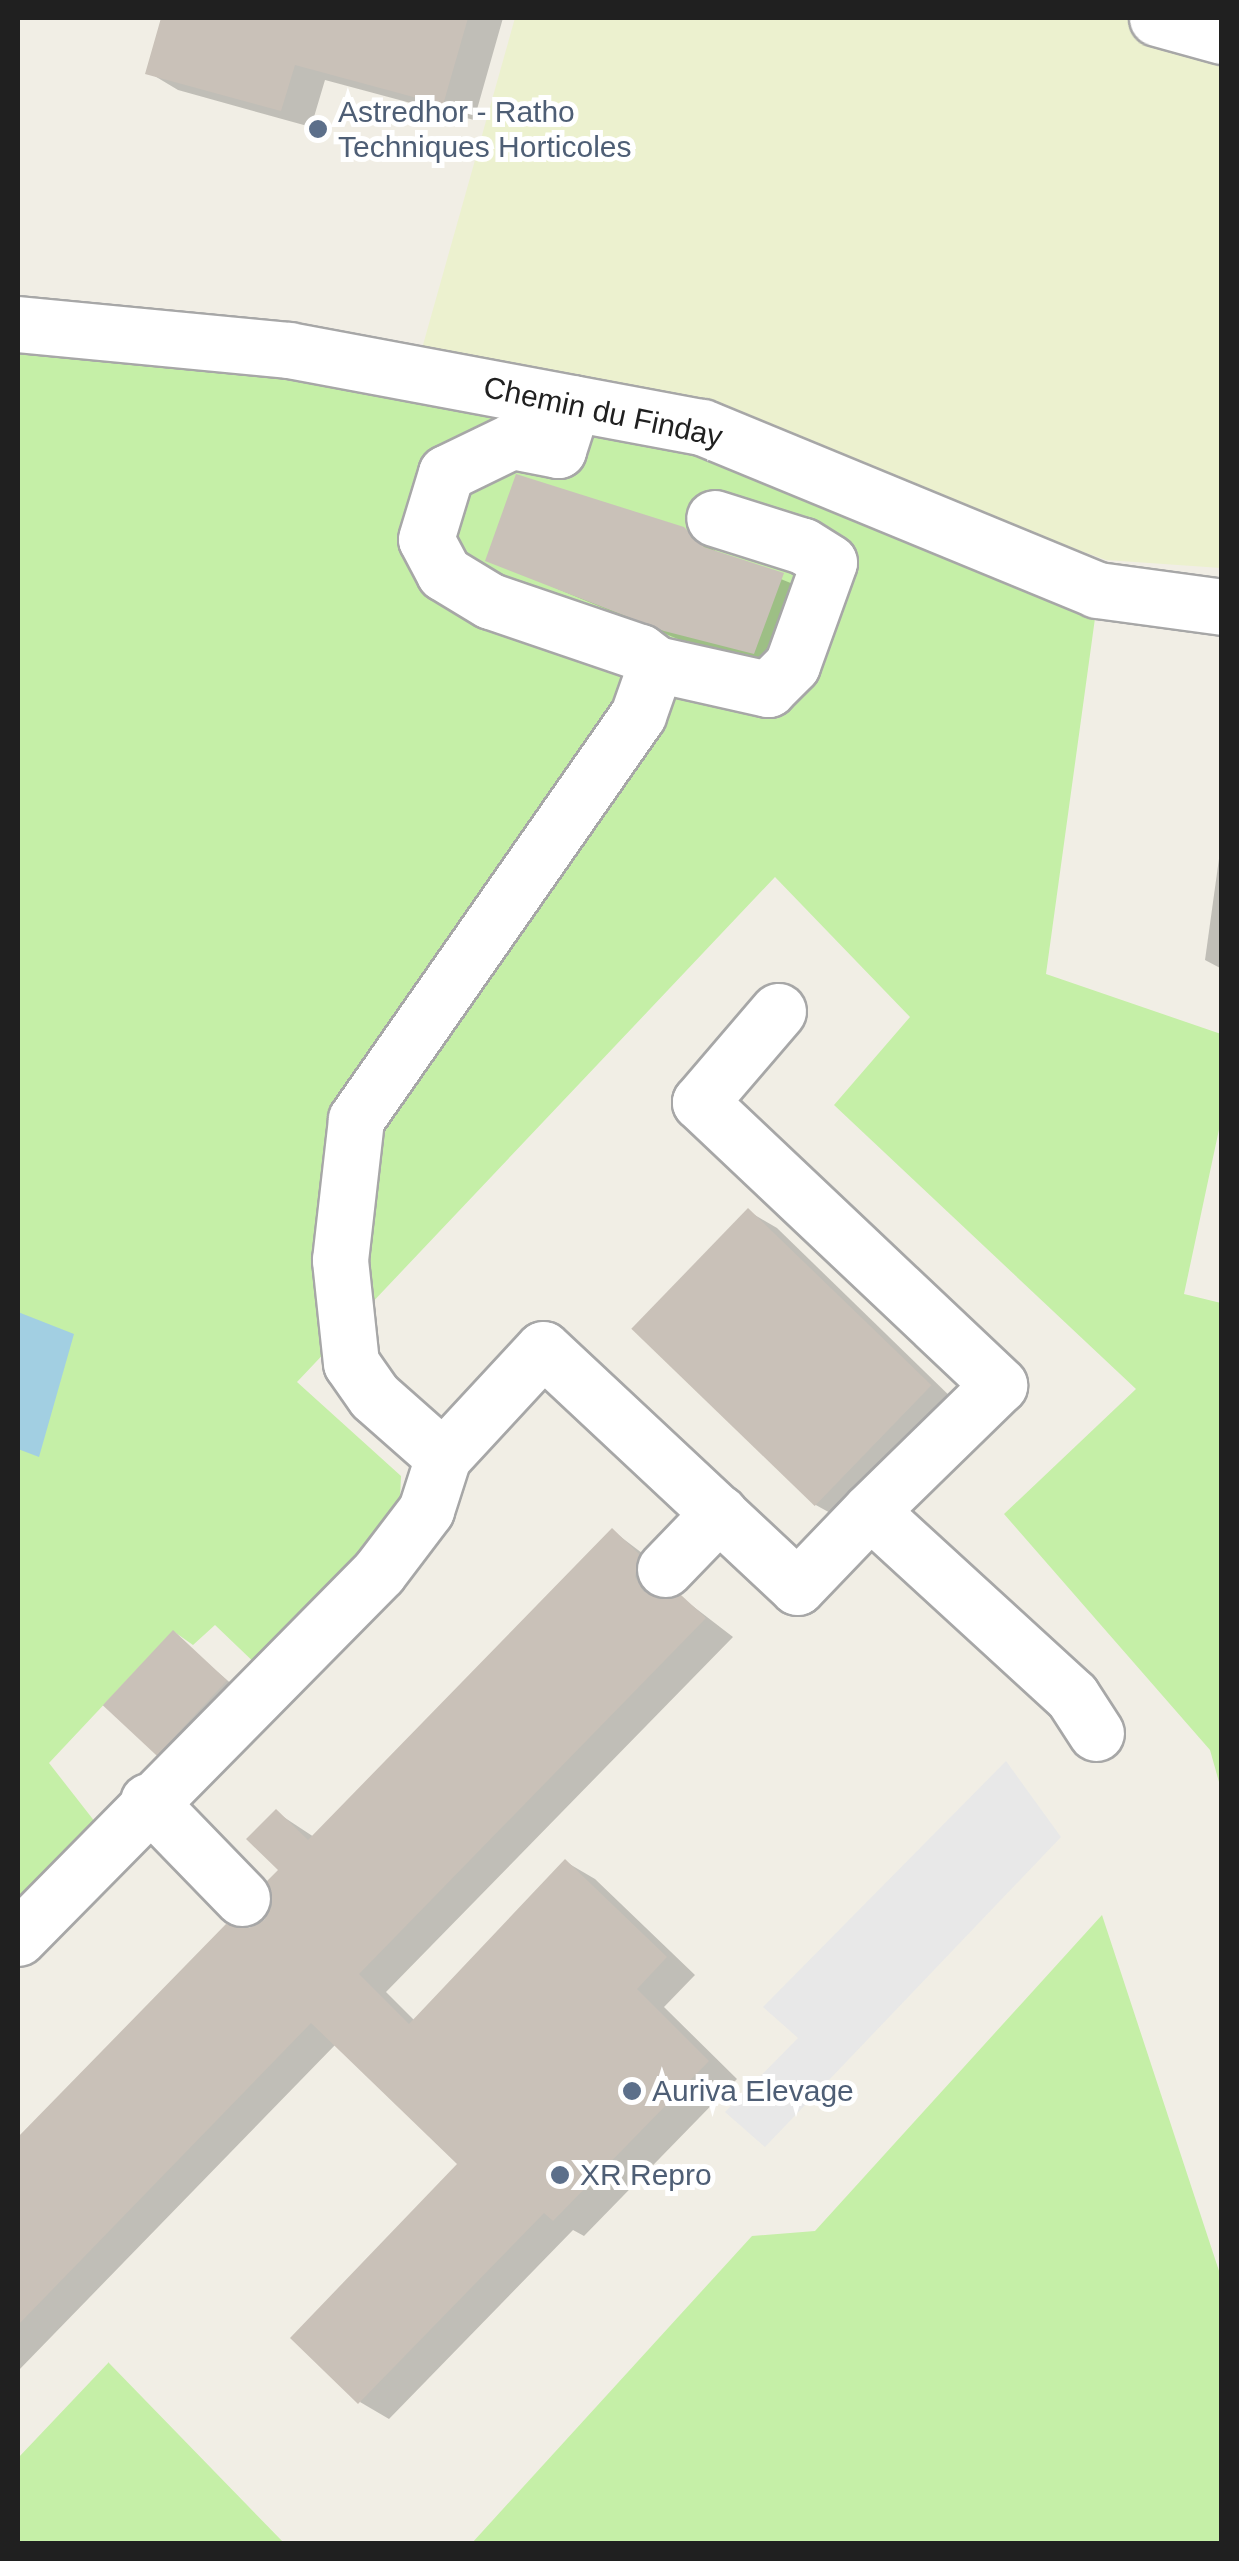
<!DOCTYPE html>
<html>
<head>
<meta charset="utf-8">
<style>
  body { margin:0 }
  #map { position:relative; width:1239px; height:2561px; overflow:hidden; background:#f1eee5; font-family:Helvetica,sans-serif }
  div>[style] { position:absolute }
  .farmland>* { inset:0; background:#ecf1cf }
  .grass>* { inset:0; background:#c5efa7 }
  .parking>* { inset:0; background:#e8e8e8 }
  .water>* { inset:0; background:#a2cfe2 }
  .shadow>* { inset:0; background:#0003 }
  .building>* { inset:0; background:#c9c1b8; transform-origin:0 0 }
  .roads { filter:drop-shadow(2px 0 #a7a7a7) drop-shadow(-2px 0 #a7a7a7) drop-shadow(0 2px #a7a7a7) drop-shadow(0 -2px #a7a7a7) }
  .minor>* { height:55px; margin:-27.5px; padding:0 27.5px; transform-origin:27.5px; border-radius:27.5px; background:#fff }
  .dots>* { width:28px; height:28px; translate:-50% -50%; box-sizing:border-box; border:5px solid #fff; border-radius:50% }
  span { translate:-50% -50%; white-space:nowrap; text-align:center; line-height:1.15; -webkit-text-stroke:10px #fff; paint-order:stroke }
  .service-label { font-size:30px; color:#4e5e75 }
  .left { translate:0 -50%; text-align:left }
  .street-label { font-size:30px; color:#202020 }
  .frame { position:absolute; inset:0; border:20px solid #202020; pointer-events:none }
</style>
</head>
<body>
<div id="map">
  <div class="farmland">
    <i style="clip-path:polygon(515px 18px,1221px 18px,1221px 568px,1106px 560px,864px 473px,421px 352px)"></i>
  </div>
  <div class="grass">
    <i style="clip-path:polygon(18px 352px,412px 388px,698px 446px,1096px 611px,1046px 974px,1221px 1034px,1221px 1120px,1184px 1294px,1221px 1303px,1221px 1789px,1210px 1750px,1004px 1514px,1136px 1389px,834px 1105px,910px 1017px,775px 877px,297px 1382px,401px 1476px,399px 1522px,260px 1668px,215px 1625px,193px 1645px,173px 1631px,49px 1763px,99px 1827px,18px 1913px)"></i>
    <i style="clip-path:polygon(1102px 1915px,1221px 2277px,1221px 2543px,472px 2543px,752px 2236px,815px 2231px)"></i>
    <i style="clip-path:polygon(109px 2362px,109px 2363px,284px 2543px,18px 2543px,18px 2458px)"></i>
  </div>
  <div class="parking">
    <i style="clip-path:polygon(1006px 1761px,1061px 1837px,765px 2147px,725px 2112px,798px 2038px,763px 2007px)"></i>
  </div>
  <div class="water">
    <i style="clip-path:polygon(18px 1312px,74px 1334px,39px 1457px,18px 1449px)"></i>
  </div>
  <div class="shadow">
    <i style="clip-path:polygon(163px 18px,503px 18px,474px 120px,325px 80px,311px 127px,178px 90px,148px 72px)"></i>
    <i style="clip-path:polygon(683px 529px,723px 556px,813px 592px,784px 669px,697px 647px,488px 560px)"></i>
    <i style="clip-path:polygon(1222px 837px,1222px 969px,1205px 960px)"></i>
    <i style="clip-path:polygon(748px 1211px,777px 1228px,958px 1404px,843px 1520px,814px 1504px)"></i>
    <i style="clip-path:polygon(613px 1531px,667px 1572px,666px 1600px,681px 1597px,733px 1637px,386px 1992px,415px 2021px,566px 1862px,595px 1879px,695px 1975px,664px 2007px,737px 2079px,584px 2236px,573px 2230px,389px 2419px,360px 2402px,461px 2164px,336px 2044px,18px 2371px,18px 2141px,227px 1926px,249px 1931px,266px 1922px,281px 1870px,276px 1812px,314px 1837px)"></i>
    <i style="clip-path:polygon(173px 1634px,241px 1692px,173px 1761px,157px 1752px)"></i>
  </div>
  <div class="building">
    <i style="clip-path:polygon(161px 18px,468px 18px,443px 105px,295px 65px,281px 111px,145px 74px)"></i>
    <i style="clip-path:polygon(516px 474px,684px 527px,704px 547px,784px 573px,754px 654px,664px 631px,485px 561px)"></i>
    <i style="left:748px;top:1208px;width:255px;height:168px;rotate:44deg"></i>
    <i style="clip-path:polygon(612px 1528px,639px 1554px,635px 1577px,643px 1591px,658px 1599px,681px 1595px,706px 1618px,359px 1974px,409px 2024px,565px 1859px,667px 1957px,637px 1989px,709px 2061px,553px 2221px,544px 2213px,358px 2404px,290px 2338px,457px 2164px,311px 2023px,18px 2325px,18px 2137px,226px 1924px,249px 1928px,264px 1920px,272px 1906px,267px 1881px,278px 1870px,246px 1839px,276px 1809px,308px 1840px)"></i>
    <i style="left:173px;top:1630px;width:74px;height:103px;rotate:43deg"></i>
  </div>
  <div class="roads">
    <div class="minor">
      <i style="left:1157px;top:18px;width:67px;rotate:15.5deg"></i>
      <i style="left:18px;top:324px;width:272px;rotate:5.5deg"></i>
      <i style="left:289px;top:350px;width:420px;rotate:10.6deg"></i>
      <i style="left:702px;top:427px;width:427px;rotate:22.4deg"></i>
      <i style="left:1097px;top:590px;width:126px;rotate:7.7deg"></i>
      <i style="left:656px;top:664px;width:115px;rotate:12.6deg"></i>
      <i style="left:768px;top:689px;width:34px;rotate:-45deg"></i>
      <i style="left:792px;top:665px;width:109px;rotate:-70.2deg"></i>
      <i style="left:829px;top:562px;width:31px;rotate:-148deg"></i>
      <i style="left:803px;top:546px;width:93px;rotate:-162.5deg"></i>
      <i style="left:778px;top:1011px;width:120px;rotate:130.6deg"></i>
      <i style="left:700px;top:1102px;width:412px;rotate:43.4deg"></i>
      <i style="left:999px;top:1385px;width:180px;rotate:135.7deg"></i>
      <i style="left:870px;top:1511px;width:274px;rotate:42.5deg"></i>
      <i style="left:1072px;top:1696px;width:44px;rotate:57deg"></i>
      <i style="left:443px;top:1457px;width:147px;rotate:-47.2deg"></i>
      <i style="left:543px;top:1349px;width:348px;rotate:43.1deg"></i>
      <i style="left:797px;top:1587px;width:105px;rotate:-46.2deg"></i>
      <i style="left:665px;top:1569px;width:78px;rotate:-46deg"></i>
      <i style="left:148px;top:1801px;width:135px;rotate:45.9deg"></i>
      <i style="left:18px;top:1938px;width:514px;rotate:-45.39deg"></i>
      <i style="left:379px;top:1572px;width:78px;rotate:-52.8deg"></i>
      <i style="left:426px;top:1510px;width:56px;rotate:-72.2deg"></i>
      <i style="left:443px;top:1457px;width:92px;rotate:-138.5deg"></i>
      <i style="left:374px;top:1396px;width:40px;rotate:-124.9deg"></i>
      <i style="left:351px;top:1363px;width:104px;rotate:-96.1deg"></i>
      <i style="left:340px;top:1260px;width:142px;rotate:-83.5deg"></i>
      <i style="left:356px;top:1119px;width:493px;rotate:-55.1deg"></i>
      <i style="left:638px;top:715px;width:54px;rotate:-70.6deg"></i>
      <i style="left:656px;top:664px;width:20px;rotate:-143deg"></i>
      <i style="left:640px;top:652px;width:158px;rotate:-161.2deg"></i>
      <i style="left:490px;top:601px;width:54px;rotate:-148.7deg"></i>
      <i style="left:444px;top:573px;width:38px;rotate:-118deg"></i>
      <i style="left:426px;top:539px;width:69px;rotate:-73.1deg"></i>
      <i style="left:446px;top:473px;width:73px;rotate:-25.9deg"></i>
      <i style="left:512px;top:441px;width:47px;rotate:11.1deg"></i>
      <i style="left:558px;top:450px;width:49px;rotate:-72.3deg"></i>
    </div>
  </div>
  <div class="dots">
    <i style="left:318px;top:129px;background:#5c6f8a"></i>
    <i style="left:632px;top:2091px;background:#5c6f8a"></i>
    <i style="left:560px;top:2175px;background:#5c6f8a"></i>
  </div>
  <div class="service-label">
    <span class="left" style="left:338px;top:129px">Astredhor - Ratho<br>Techniques Horticoles</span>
    <span class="left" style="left:652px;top:2091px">Auriva Elevage</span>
    <span class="left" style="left:580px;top:2175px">XR Repro</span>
  </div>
  <div class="street-label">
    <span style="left:603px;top:412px;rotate:12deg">Chemin du Finday</span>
  </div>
  <div class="frame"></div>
</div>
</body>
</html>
